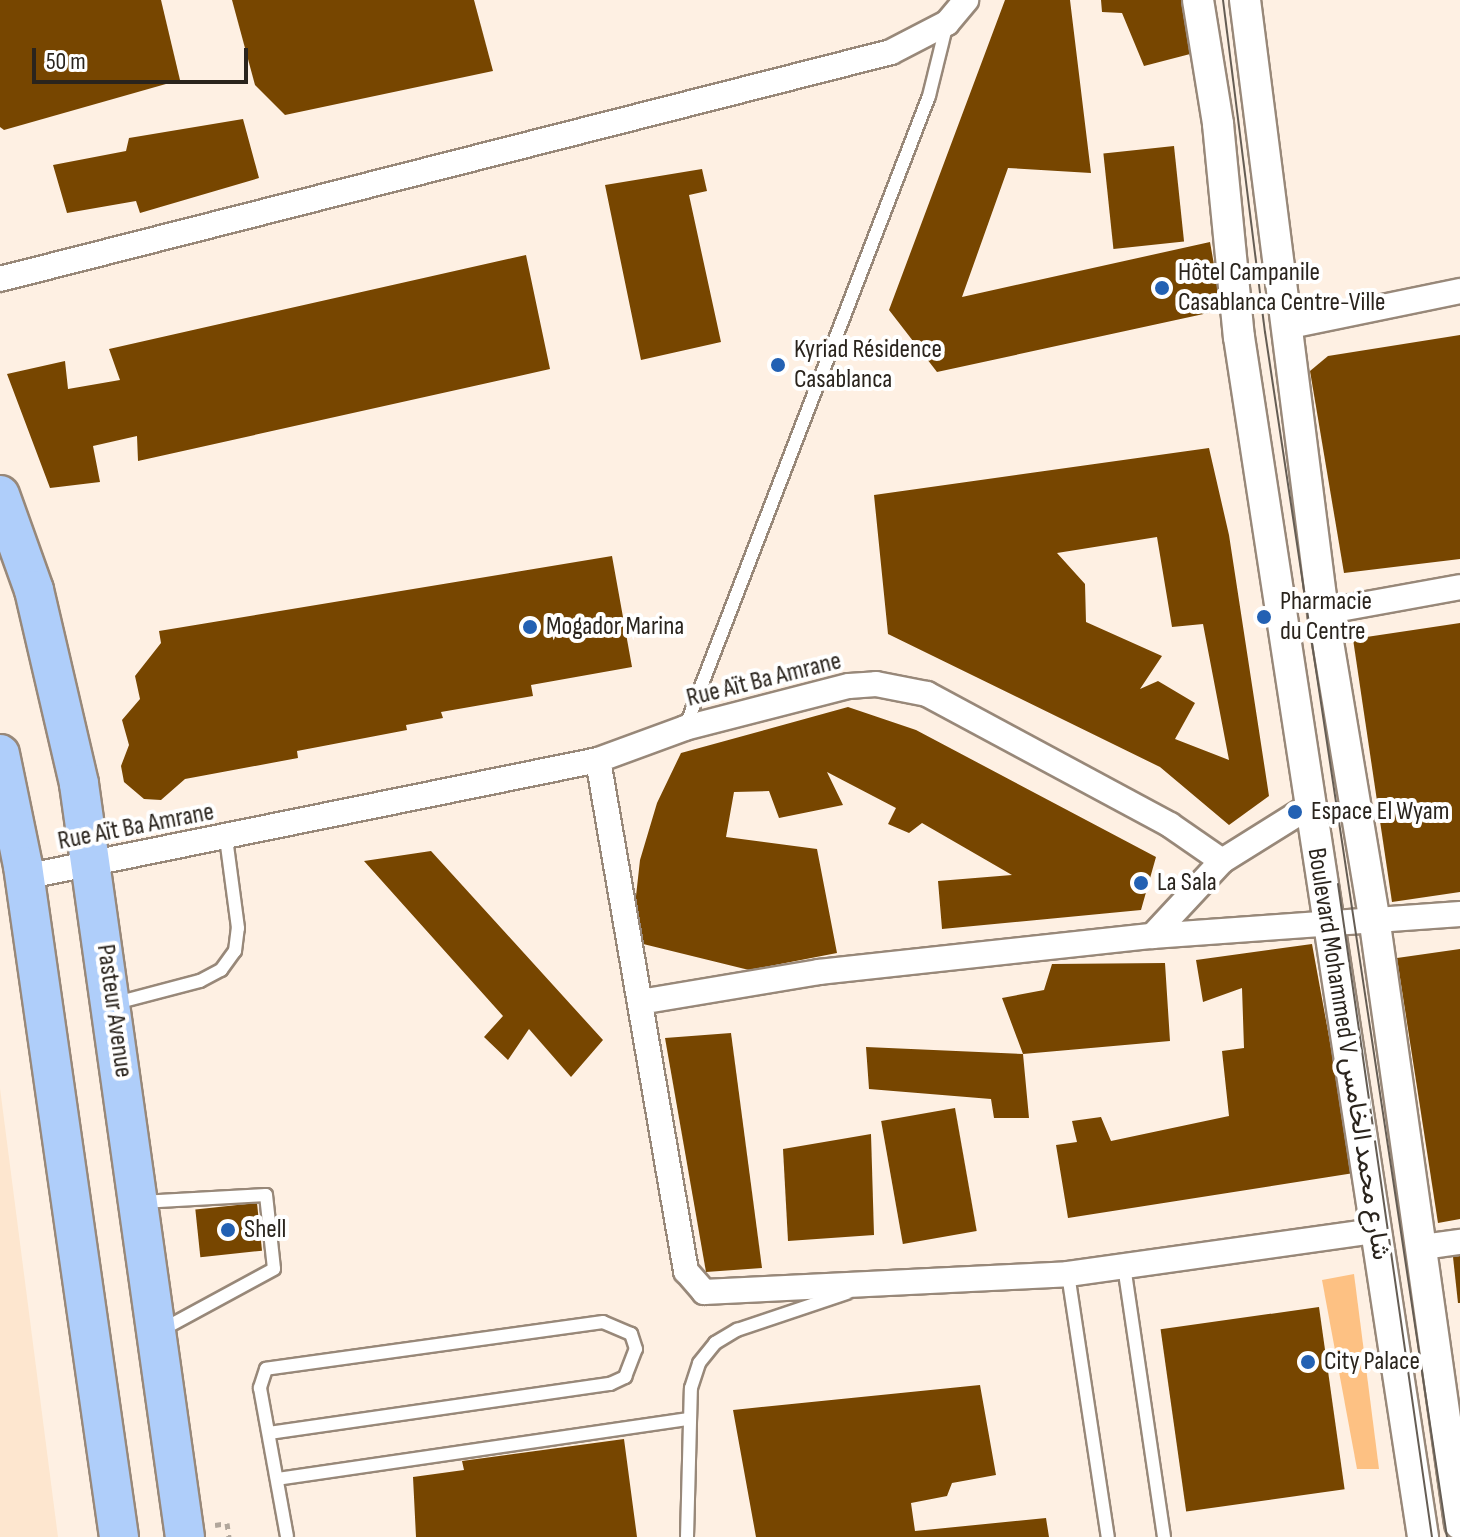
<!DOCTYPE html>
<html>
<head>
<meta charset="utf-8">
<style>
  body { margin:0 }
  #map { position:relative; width:1460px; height:1537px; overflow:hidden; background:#fef0e3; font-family:"Sofia Sans Condensed",Vazirmatn,sans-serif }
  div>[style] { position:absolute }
  .built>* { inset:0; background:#fde6cf }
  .green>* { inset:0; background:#fdc183 }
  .building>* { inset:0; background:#774600; transform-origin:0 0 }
  .path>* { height:5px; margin-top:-2.5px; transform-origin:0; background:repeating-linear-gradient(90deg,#b1a69b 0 6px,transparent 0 12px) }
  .roads { filter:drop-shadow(2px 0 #988879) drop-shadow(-2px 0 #988879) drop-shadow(0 2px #988879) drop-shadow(0 -2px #988879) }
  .service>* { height:12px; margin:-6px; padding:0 6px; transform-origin:6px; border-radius:6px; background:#fff }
  .minor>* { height:24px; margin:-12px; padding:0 12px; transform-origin:12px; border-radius:12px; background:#fff }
  .tertiary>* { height:30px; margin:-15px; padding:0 15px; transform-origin:15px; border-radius:15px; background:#fff }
  .primary>* { height:38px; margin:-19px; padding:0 19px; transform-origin:19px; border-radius:19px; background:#afcefa }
  .tram>* { height:2px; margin:-1px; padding:0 1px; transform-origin:1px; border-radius:1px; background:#655d54 }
  .dots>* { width:22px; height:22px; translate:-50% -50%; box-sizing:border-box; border:4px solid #fff; border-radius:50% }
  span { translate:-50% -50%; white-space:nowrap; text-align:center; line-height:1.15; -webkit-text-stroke:8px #fff; paint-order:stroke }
  .poi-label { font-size:26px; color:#2a241d }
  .left { translate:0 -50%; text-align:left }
  .street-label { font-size:26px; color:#2a241d }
  .scale { position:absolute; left:32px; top:48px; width:216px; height:36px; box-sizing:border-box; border:4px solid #2a241d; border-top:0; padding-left:10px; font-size:24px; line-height:28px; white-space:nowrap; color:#2a241d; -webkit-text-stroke:6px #fff; paint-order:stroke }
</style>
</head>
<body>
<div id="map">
  <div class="built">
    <i style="clip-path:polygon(0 1088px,58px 1537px,0 1537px)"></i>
  </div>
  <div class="green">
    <i style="clip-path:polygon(1354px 1274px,1379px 1469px,1357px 1469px,1322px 1280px)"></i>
  </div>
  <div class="building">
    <i style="clip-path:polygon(0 0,161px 0,180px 80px,4px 130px,0 127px)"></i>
    <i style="clip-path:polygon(232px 0,474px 0,493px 71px,285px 115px,255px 85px)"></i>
    <i style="clip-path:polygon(1005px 0,1070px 0,1091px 173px,1008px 168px,962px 297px,1210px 242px,1222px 310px,937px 372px,889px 310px)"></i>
    <i style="clip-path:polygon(1101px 0,1186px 0,1194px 53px,1144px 66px,1122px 13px,1102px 12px)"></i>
    <i style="clip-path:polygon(243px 119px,259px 178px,140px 213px,136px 201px,67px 213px,53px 165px,126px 151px,129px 138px)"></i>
    <i style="left:1174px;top:146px;width:96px;height:71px;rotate:84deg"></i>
    <i style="clip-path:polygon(702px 169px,707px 191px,689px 195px,721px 342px,641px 360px,605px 185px)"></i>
    <i style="clip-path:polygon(526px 255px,550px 369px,138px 461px,137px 436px,93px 446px,100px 482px,50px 488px,7px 374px,65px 361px,68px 389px,120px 380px,109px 349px)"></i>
    <i style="clip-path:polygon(1460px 335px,1460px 559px,1344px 573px,1310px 371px,1328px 356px)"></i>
    <i style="clip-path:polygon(evenodd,1209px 448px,1229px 535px,1269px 796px,1229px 825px,1160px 767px,888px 634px,874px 495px,1209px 448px,1157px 537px,1172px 627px,1203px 624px,1229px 760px,1175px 739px,1195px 703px,1158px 681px,1140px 689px,1162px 656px,1086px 622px,1085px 584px,1057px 553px,1157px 537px)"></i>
    <i style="clip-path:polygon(612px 556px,632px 667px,531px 685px,533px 696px,441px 712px,443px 718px,406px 725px,407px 730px,297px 751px,298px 758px,185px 779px,161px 800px,144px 799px,124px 782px,121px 766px,129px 745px,122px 720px,140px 699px,135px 676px,161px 643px,159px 631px)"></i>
    <i style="clip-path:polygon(1460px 623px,1460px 892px,1392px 902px,1353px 639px)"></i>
    <i style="clip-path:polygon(848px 707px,916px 730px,1156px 857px,1141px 910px,942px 929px,938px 881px,1012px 875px,922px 823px,909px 833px,888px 824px,896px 808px,827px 772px,843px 805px,779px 818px,769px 791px,734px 792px,726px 837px,817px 849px,837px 953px,749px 970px,631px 941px,640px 860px,657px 803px,681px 753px)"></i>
    <i style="clip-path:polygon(431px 851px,603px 1040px,571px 1077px,529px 1029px,508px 1060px,484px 1037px,503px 1016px,364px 861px)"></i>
    <i style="clip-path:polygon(1312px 944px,1354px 1173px,1068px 1218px,1056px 1145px,1077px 1142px,1072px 1121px,1101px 1117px,1111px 1141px,1229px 1116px,1222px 1051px,1244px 1048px,1242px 988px,1203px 1002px,1196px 960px)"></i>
    <i style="clip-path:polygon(1460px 949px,1460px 1219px,1438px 1223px,1397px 958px)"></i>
    <i style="clip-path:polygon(1165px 963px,1170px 1041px,1023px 1054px,1002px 998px,1044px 990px,1052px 964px)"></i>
    <i style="clip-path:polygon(731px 1033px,762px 1268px,706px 1272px,665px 1038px)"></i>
    <i style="clip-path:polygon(866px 1047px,1023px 1054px,1029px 1118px,994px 1118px,991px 1099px,869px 1089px)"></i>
    <i style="left:955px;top:1108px;width:125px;height:75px;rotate:80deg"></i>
    <i style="clip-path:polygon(871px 1134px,874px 1235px,788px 1241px,783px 1149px)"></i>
    <i style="left:257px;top:1203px;width:48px;height:62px;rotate:84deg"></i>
    <i style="clip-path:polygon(1460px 1256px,1460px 1303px,1458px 1303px,1453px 1257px)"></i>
    <i style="left:1319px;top:1307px;width:184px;height:160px;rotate:82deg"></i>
    <i style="clip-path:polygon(980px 1385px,996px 1475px,952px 1483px,947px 1496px,911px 1503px,915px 1531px,1046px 1518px,1049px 1537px,756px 1537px,733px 1410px)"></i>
    <i style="clip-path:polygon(624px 1439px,637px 1537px,416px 1537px,413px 1477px,464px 1470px,462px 1461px)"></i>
  </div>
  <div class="path">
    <i style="left:215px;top:1525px;width:12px;rotate:-9deg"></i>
    <i style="left:227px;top:1523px;width:14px;rotate:82deg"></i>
  </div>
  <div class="roads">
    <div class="service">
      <i style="left:685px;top:728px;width:677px;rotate:-68.89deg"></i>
      <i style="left:929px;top:96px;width:75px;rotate:-76.1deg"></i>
      <i style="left:116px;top:1003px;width:87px;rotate:-14.7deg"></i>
      <i style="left:200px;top:981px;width:24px;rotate:-28deg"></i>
      <i style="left:221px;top:970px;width:24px;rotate:-54deg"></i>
      <i style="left:235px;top:951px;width:23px;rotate:-83deg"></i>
      <i style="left:238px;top:928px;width:91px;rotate:-97.6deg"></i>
      <i style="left:141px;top:1202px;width:125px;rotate:-3.2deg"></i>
      <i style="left:266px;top:1195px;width:74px;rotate:83.8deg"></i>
      <i style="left:274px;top:1269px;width:130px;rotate:151.5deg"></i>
      <i style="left:1124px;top:1266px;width:274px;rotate:81.6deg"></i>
      <i style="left:1068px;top:1274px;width:266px;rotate:81.4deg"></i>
      <i style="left:269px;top:1433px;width:345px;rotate:-8.2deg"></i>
      <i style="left:610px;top:1384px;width:17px;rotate:-25deg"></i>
      <i style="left:625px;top:1377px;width:30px;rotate:-69deg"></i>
      <i style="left:636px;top:1349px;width:16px;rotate:-108deg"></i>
      <i style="left:631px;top:1334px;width:30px;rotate:-157deg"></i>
      <i style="left:603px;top:1322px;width:340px;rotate:172.1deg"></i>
      <i style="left:266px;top:1369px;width:20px;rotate:108deg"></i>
      <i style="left:260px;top:1388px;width:151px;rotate:79.7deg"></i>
      <i style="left:277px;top:1479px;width:417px;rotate:-8.3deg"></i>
      <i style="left:687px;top:1537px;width:149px;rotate:-88.5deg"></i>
      <i style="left:691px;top:1388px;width:26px;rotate:-72deg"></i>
      <i style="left:699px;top:1363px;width:26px;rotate:-51deg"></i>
      <i style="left:715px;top:1343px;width:26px;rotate:-31deg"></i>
      <i style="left:737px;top:1330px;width:116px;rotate:-18.6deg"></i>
    </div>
    <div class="minor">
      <i style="left:0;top:279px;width:919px;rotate:-14.29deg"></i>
      <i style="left:891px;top:52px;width:63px;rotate:-27.4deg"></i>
      <i style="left:947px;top:23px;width:30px;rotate:-50deg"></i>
      <i style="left:1285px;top:327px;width:179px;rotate:-11.6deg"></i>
      <i style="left:1323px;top:612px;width:139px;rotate:-10.3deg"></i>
      <i style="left:598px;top:760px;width:519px;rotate:80.23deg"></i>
      <i style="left:686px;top:1271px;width:28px;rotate:49deg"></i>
      <i style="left:704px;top:1292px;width:364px;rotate:-2.8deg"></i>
      <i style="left:1068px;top:1274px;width:310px;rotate:-8deg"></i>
      <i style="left:1310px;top:806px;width:104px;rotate:148deg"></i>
      <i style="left:1222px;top:861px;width:103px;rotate:133deg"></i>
      <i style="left:1152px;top:936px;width:309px;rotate:-4.1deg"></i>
      <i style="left:24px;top:877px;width:586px;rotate:-11.52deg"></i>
      <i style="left:598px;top:760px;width:93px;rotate:-20.2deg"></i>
      <i style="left:685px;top:728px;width:169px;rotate:-14.4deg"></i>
      <i style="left:849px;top:686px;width:27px;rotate:-4deg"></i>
      <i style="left:876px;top:684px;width:52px;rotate:11.1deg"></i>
      <i style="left:927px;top:694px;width:276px;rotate:28.3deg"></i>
      <i style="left:1170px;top:825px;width:63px;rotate:34.7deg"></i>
      <i style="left:640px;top:1002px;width:181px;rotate:-9.5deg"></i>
      <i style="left:819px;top:972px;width:335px;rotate:-6.2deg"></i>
      <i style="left:1423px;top:1247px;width:37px;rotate:-8deg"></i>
    </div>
    <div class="tertiary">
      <i style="left:1198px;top:0;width:126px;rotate:80.8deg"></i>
      <i style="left:1218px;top:124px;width:214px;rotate:84.4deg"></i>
      <i style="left:1239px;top:337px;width:1214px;rotate:81.28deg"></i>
      <i style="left:1245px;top:0;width:617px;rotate:82.74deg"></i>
      <i style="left:1323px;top:612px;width:316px;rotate:80.5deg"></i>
      <i style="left:1375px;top:924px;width:606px;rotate:81.94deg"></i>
    </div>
    <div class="primary">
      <i style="left:0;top:495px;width:101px;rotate:70.3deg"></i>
      <i style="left:34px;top:590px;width:199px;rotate:76.9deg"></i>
      <i style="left:79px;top:784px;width:760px;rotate:81.99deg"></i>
      <i style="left:0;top:754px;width:114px;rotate:78.4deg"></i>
      <i style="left:23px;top:866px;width:678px;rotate:81.86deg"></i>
    </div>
  </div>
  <div class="tram">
    <i style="left:1223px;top:0;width:335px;rotate:82.8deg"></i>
    <i style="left:1265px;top:332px;width:1219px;rotate:81.41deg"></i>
    <i style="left:1338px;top:884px;width:660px;rotate:81.81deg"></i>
  </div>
  <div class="dots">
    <i style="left:1162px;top:288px;background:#2361b3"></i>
    <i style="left:778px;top:365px;background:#2361b3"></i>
    <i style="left:1264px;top:617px;background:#2361b3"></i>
    <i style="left:530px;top:627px;background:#2361b3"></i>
    <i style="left:1295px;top:812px;background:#2361b3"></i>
    <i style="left:1141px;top:883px;background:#2361b3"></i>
    <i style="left:228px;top:1230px;background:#2361b3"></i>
    <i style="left:1308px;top:1362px;background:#2361b3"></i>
  </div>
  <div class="poi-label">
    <span class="left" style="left:1178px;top:288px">Hôtel Campanile<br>Casablanca Centre-Ville</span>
    <span class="left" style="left:794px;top:365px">Kyriad Résidence<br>Casablanca</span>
    <span class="left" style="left:1280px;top:617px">Pharmacie<br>du Centre</span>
    <span class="left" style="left:546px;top:627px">Mogador Marina</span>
    <span class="left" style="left:1311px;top:812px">Espace El Wyam</span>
    <span class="left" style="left:1157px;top:883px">La Sala</span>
    <span class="left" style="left:244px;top:1230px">Shell</span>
    <span class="left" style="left:1324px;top:1362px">City Palace</span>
  </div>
  <div class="street-label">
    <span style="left:764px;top:680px;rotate:-14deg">Rue Aït Ba Amrane</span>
    <span style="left:136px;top:827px;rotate:-11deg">Rue Aït Ba Amrane</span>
    <span style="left:114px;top:1011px;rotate:82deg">Pasteur Avenue</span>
    <span style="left:1348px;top:1054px;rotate:81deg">Boulevard Mohammed V شارع محمد الخامس</span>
  </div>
  <div class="scale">50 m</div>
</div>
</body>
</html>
